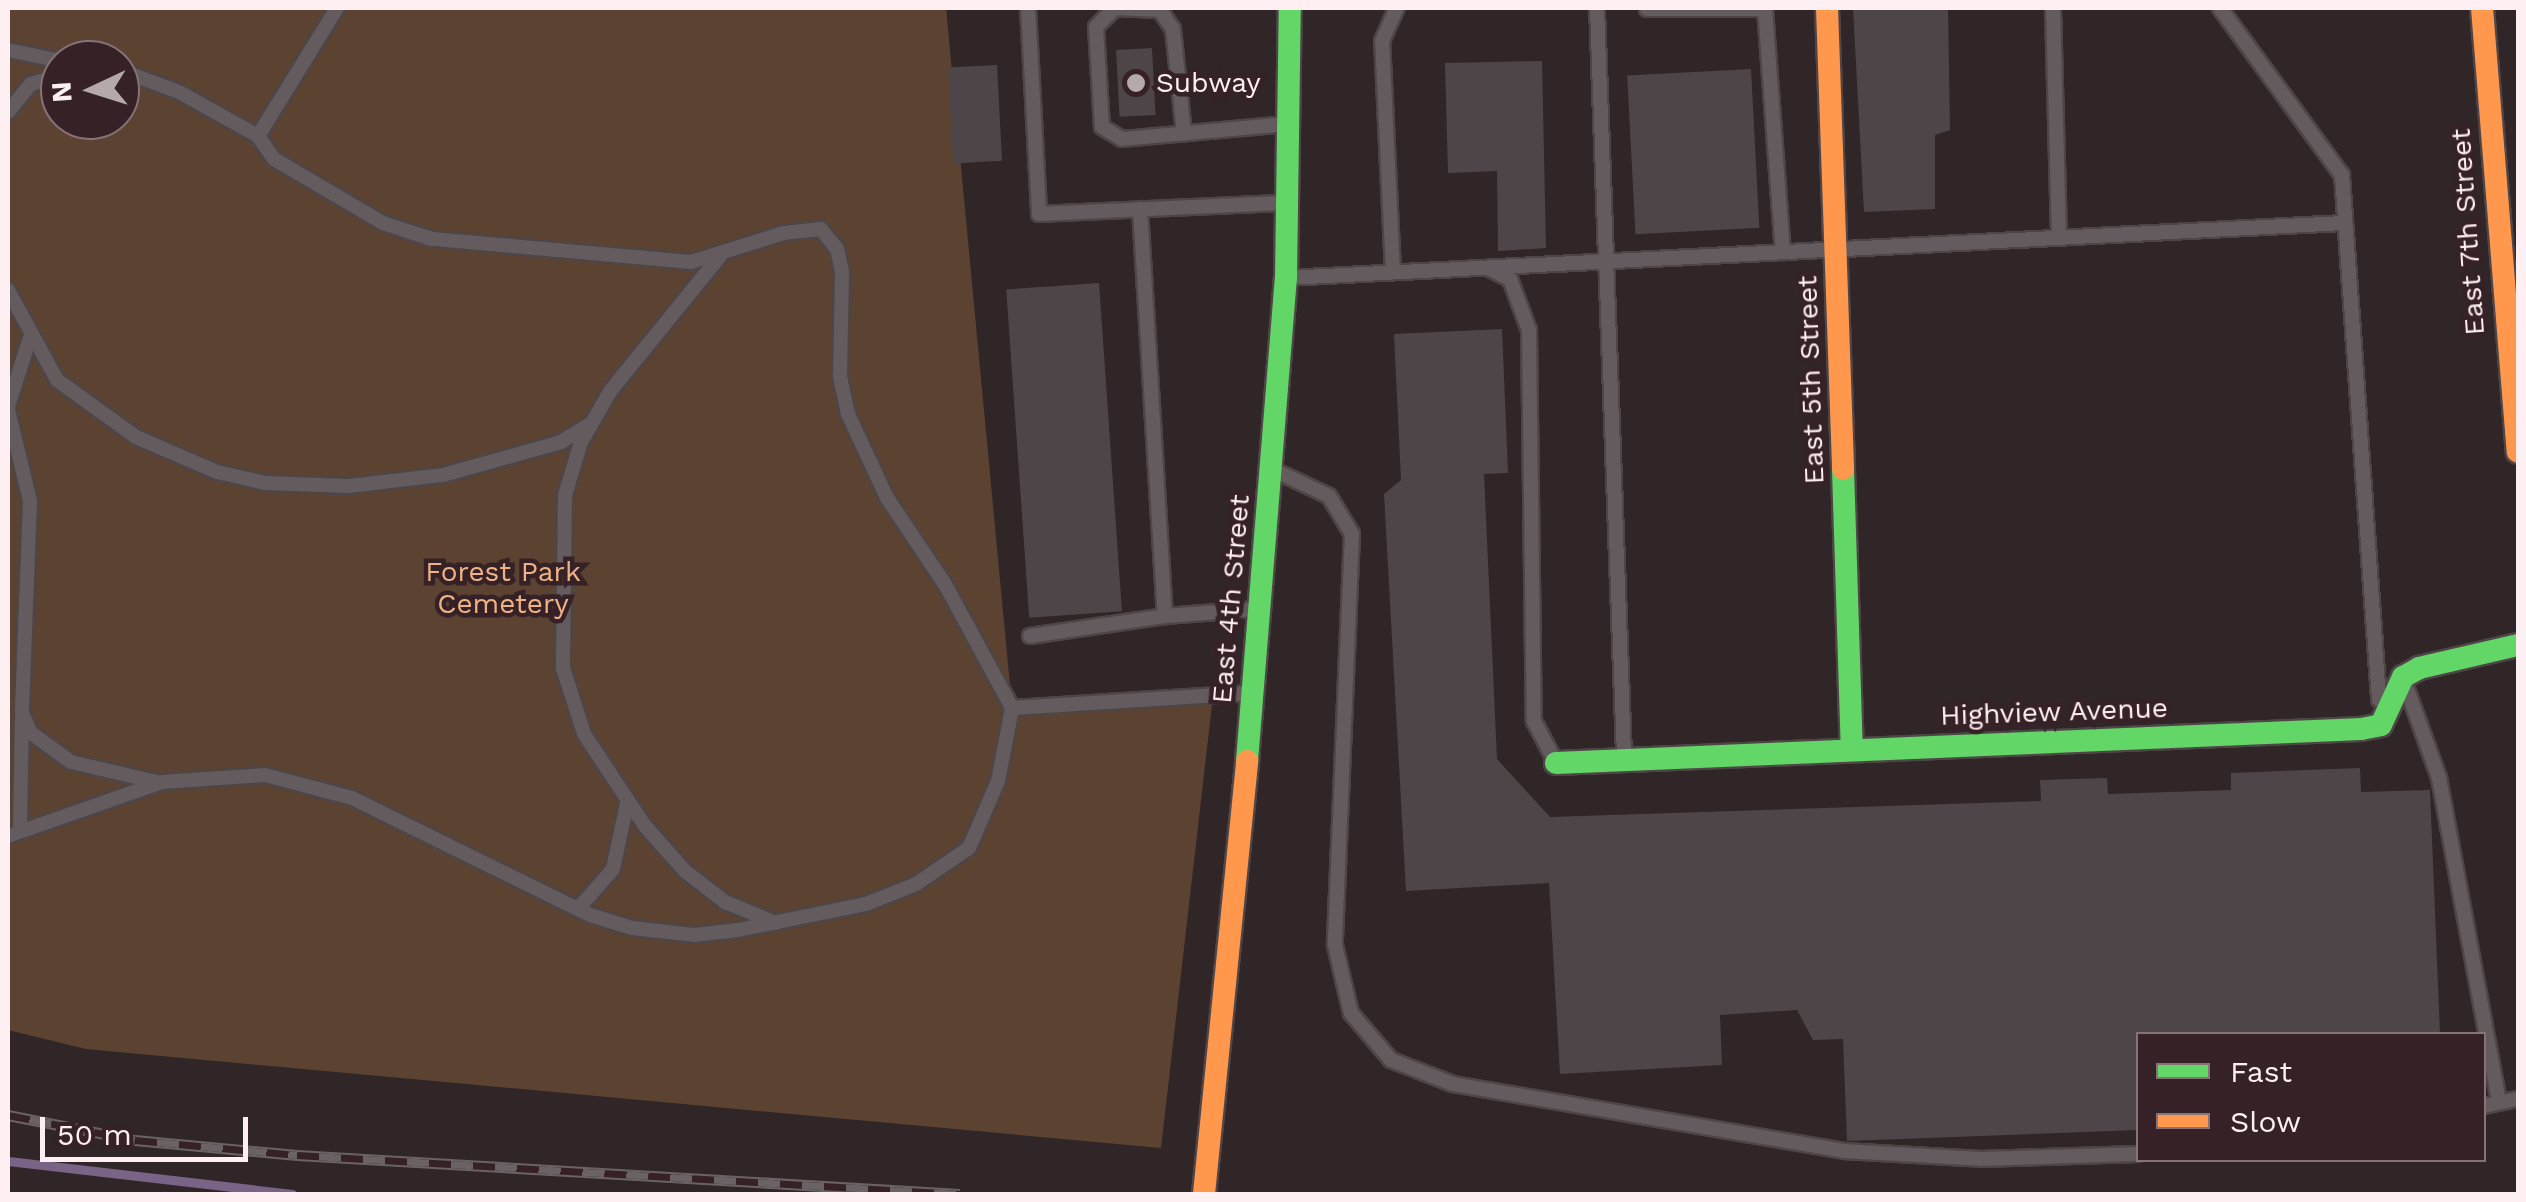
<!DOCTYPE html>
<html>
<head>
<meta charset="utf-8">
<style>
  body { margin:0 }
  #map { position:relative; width:2526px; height:1202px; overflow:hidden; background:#302628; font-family:"Work Sans",sans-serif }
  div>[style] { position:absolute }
  .green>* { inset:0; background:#5c4331 }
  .stream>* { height:9px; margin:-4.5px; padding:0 4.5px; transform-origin:4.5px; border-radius:4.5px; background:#796487 }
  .building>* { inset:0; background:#4d4548; transform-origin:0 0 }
  .roads { filter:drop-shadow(2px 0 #4e4547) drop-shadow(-2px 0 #4e4547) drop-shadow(0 2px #4e4547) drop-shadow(0 -2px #4e4547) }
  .lane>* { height:14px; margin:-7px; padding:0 7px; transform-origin:7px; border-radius:7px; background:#635b5d }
  .fast>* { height:22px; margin:-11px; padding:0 11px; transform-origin:11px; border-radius:11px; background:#63d668 }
  .slow>* { height:22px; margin:-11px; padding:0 11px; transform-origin:11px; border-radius:11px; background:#ff974d }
  .rail>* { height:11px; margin-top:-5.5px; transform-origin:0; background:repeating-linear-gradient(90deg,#352126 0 22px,#6a6264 0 44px); box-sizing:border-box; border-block:2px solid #6a6264 }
  .dots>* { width:28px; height:28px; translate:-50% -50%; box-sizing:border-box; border:5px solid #352126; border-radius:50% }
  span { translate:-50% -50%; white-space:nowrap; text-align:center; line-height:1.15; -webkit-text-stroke:9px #352126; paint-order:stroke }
  .poi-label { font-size:28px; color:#feeff2 }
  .left { translate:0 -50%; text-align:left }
  .street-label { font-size:28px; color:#feeff2 }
  .park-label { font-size:28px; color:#eeb285 }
  .frame { position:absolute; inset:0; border:10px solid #feeff2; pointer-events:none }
  .legend { position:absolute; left:2136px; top:1032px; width:350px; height:130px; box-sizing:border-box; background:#352126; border:2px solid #857378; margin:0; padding:12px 18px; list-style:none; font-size:30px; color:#feeff2 }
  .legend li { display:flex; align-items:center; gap:20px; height:50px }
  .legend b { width:50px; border:2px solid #857378 }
  .north { position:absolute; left:40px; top:40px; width:100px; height:100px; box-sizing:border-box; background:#352126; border:2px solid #857378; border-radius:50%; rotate:266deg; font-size:28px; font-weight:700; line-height:40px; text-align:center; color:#feeff2 }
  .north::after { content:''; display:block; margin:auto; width:35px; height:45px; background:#b6a9ab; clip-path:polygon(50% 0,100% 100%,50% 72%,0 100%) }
  .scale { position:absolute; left:40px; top:1117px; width:208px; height:45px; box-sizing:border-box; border:5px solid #feeff2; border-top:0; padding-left:12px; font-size:30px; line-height:35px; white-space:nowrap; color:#feeff2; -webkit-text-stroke:8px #352126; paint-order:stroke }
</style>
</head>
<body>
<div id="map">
  <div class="green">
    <i style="clip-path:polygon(evenodd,8px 8px,946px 8px,1012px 707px,1213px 696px,1161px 1148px,86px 1049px,8px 1030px,8px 8px,60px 60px,120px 60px,120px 120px,60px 120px,60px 60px)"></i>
  </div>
  <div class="stream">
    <i style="left:8px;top:1161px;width:286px;rotate:6.6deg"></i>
  </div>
  <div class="building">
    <i style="clip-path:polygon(1853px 8px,1948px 8px,1950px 130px,1935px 135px,1935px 209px,1864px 212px)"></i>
    <i style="left:1152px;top:48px;width:67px;height:36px;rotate:87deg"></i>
    <i style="clip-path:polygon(1542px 61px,1546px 248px,1498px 251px,1497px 171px,1448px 173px,1445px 63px)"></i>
    <i style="left:997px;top:65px;width:96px;height:49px;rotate:87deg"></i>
    <i style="left:1751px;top:69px;width:159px;height:124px;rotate:87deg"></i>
    <i style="left:1099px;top:283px;width:329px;height:93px;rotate:86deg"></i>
    <i style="clip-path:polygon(1502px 329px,1508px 473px,1484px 474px,1497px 759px,1550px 817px,2041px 801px,2040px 780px,2107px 778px,2108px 794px,2231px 790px,2231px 773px,2360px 768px,2361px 792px,2430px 790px,2440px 1034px,2138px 1034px,2138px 1130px,1847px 1141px,1843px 1039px,1813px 1040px,1797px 1010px,1720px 1015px,1722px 1065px,1560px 1074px,1549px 883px,1406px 891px,1384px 494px,1401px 480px,1394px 334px)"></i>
  </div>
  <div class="roads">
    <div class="lane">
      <i style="left:1028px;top:8px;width:206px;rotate:86.9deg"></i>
      <i style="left:1039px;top:214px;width:246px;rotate:-2.6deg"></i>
      <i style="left:1115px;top:8px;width:27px;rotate:135deg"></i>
      <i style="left:1096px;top:27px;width:100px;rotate:86.6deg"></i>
      <i style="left:1102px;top:127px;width:23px;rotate:31deg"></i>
      <i style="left:1122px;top:139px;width:165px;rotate:-5.2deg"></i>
      <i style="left:1115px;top:8px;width:45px;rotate:2.5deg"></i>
      <i style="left:1160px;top:10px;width:23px;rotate:56deg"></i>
      <i style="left:1173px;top:29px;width:105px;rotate:84deg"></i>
      <i style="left:1597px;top:8px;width:748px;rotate:87.93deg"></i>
      <i style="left:2053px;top:8px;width:230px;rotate:88.5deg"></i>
      <i style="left:2220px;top:8px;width:207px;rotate:53.9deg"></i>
      <i style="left:2342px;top:175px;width:526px;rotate:85.97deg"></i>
      <i style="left:1647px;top:9px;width:118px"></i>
      <i style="left:1765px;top:9px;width:244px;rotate:85.8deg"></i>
      <i style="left:8px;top:50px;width:53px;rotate:11.9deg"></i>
      <i style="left:8px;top:112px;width:36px;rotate:-51deg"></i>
      <i style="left:31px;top:84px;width:30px;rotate:-17deg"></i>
      <i style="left:258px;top:136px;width:150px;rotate:-58.3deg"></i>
      <i style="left:1140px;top:209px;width:408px;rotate:86.5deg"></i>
      <i style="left:1165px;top:616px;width:92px;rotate:-4.4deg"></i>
      <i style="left:720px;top:256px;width:173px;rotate:129.1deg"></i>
      <i style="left:611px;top:390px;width:60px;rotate:120deg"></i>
      <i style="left:581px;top:442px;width:55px;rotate:106.8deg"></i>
      <i style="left:565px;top:495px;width:173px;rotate:90.7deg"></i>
      <i style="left:563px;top:668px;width:69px;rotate:72.3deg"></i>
      <i style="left:584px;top:734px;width:110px;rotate:56.5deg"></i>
      <i style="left:645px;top:826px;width:60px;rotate:48.4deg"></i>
      <i style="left:685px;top:871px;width:51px;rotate:37.8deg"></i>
      <i style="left:725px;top:902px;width:55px;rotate:22.4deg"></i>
      <i style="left:1488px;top:268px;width:25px;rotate:27deg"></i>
      <i style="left:1510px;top:279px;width:54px;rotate:69.6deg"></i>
      <i style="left:1529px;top:330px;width:391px;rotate:89.3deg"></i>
      <i style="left:1534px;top:721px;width:43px;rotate:62.2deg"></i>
      <i style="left:1393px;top:272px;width:231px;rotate:-92.7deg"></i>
      <i style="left:1382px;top:41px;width:36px;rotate:-66deg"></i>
      <i style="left:1287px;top:278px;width:1058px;rotate:-2.98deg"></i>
      <i style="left:8px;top:290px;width:102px;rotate:61.4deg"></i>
      <i style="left:57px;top:380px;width:97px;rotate:35.8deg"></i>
      <i style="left:136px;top:437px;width:88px;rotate:23.4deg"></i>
      <i style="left:217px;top:472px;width:49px;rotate:12.9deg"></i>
      <i style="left:265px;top:483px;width:84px;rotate:2deg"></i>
      <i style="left:349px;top:486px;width:95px;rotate:-6.7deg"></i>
      <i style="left:443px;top:475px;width:123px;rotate:-15.6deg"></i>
      <i style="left:561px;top:442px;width:31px;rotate:-32deg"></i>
      <i style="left:8px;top:406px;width:71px;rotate:-72.1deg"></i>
      <i style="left:8px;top:410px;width:94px;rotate:76.4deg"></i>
      <i style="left:30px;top:501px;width:212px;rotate:92.2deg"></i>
      <i style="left:22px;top:713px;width:22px;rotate:66deg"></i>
      <i style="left:31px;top:733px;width:49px;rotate:35.9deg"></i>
      <i style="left:71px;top:762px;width:88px;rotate:13.1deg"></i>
      <i style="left:1278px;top:472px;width:56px;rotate:25.2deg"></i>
      <i style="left:1329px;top:496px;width:44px;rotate:58.8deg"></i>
      <i style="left:1352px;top:534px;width:411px;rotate:92.4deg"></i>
      <i style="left:1335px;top:945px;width:70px;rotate:76.8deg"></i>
      <i style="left:1351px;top:1013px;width:62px;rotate:49.6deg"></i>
      <i style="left:1391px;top:1060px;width:66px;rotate:21.2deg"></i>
      <i style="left:1453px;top:1084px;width:397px;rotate:9.7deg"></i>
      <i style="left:1844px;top:1151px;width:137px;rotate:3.3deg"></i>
      <i style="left:1981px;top:1159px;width:157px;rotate:-1.8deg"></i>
      <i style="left:1030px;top:636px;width:136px;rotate:-8.4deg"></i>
      <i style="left:2407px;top:689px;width:95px;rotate:70.2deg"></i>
      <i style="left:2439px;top:778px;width:330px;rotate:79.5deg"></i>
      <i style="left:1012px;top:708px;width:236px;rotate:-3.6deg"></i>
      <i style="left:20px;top:829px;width:110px;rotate:-89deg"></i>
      <i style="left:8px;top:836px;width:163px;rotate:-19.3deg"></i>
      <i style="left:162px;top:782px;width:103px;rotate:-3.9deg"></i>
      <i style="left:265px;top:775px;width:90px;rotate:14.8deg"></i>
      <i style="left:352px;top:798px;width:265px;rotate:26.2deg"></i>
      <i style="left:590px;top:915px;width:44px;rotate:17.2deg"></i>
      <i style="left:632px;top:928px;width:62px;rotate:6.4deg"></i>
      <i style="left:694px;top:935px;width:44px;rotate:-6.5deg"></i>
      <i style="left:738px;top:930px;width:131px;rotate:-11.5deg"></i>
      <i style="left:866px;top:904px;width:54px;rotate:-21.8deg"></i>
      <i style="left:916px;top:884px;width:64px;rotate:-34.2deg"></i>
      <i style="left:969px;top:848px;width:73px;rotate:-66.6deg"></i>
      <i style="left:998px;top:781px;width:74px;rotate:-79.1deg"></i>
      <i style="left:1012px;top:708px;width:139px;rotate:-118.4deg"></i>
      <i style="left:946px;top:586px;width:106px;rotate:-123.8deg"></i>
      <i style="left:887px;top:498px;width:93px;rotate:-114.9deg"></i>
      <i style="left:848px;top:414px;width:39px;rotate:-102deg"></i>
      <i style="left:840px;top:376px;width:104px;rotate:-88.9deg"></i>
      <i style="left:842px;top:272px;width:24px;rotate:-102deg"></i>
      <i style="left:837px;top:249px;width:26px;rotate:-129deg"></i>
      <i style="left:821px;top:229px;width:37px;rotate:174deg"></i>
      <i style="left:784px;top:233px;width:97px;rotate:162.7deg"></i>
      <i style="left:691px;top:262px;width:260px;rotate:-174.9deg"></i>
      <i style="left:432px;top:239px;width:52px;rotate:-161.9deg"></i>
      <i style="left:383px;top:223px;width:126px;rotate:-149.6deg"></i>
      <i style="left:274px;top:159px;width:28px;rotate:-125deg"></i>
      <i style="left:258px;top:136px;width:90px;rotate:-150.9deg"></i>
      <i style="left:179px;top:92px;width:63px;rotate:-159.6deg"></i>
      <i style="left:578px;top:909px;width:53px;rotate:-48.8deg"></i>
      <i style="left:613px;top:869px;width:67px;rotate:-78deg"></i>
      <i style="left:2484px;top:1106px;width:35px;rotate:-12deg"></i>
    </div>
    <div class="fast">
      <i style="left:1843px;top:469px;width:281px;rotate:88.2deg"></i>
      <i style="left:1247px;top:761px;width:485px;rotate:-85.4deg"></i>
      <i style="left:1286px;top:278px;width:270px;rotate:-89.2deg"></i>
      <i style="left:1556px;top:763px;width:806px;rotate:-2.42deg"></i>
      <i style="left:2361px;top:729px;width:20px;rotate:-11deg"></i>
      <i style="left:2381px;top:725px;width:53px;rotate:-65.4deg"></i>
      <i style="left:2403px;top:677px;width:18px;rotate:-29deg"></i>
      <i style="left:2419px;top:668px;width:102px;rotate:-13.1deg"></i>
    </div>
    <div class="slow">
      <i style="left:1827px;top:8px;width:461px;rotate:88deg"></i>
      <i style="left:2482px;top:8px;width:445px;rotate:85.4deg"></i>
      <i style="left:1204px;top:1194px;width:435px;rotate:-84.3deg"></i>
    </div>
  </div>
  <div class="rail">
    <i style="left:8px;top:1115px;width:129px;rotate:11.1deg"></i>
    <i style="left:135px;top:1140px;width:163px;rotate:5.3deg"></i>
    <i style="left:297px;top:1155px;width:664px;rotate:3.37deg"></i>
  </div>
  <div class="dots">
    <i style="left:1136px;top:83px;background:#b6a9ab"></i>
  </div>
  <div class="poi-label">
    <span class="left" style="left:1156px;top:83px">Subway</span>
  </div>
  <div class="street-label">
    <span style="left:2468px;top:232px;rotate:-94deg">East 7th Street</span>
    <span style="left:1811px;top:380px;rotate:-92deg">East 5th Street</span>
    <span style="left:1231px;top:599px;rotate:-85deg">East 4th Street</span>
    <span style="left:2054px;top:712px;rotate:-2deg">Highview Avenue</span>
  </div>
  <div class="park-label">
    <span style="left:503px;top:588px">Forest Park<br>Cemetery</span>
  </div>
  <div class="frame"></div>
  <ul class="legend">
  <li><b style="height:12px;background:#63d668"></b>Fast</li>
  <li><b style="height:12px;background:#ff974d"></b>Slow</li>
  </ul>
  <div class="north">N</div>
  <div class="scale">50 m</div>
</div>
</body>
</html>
